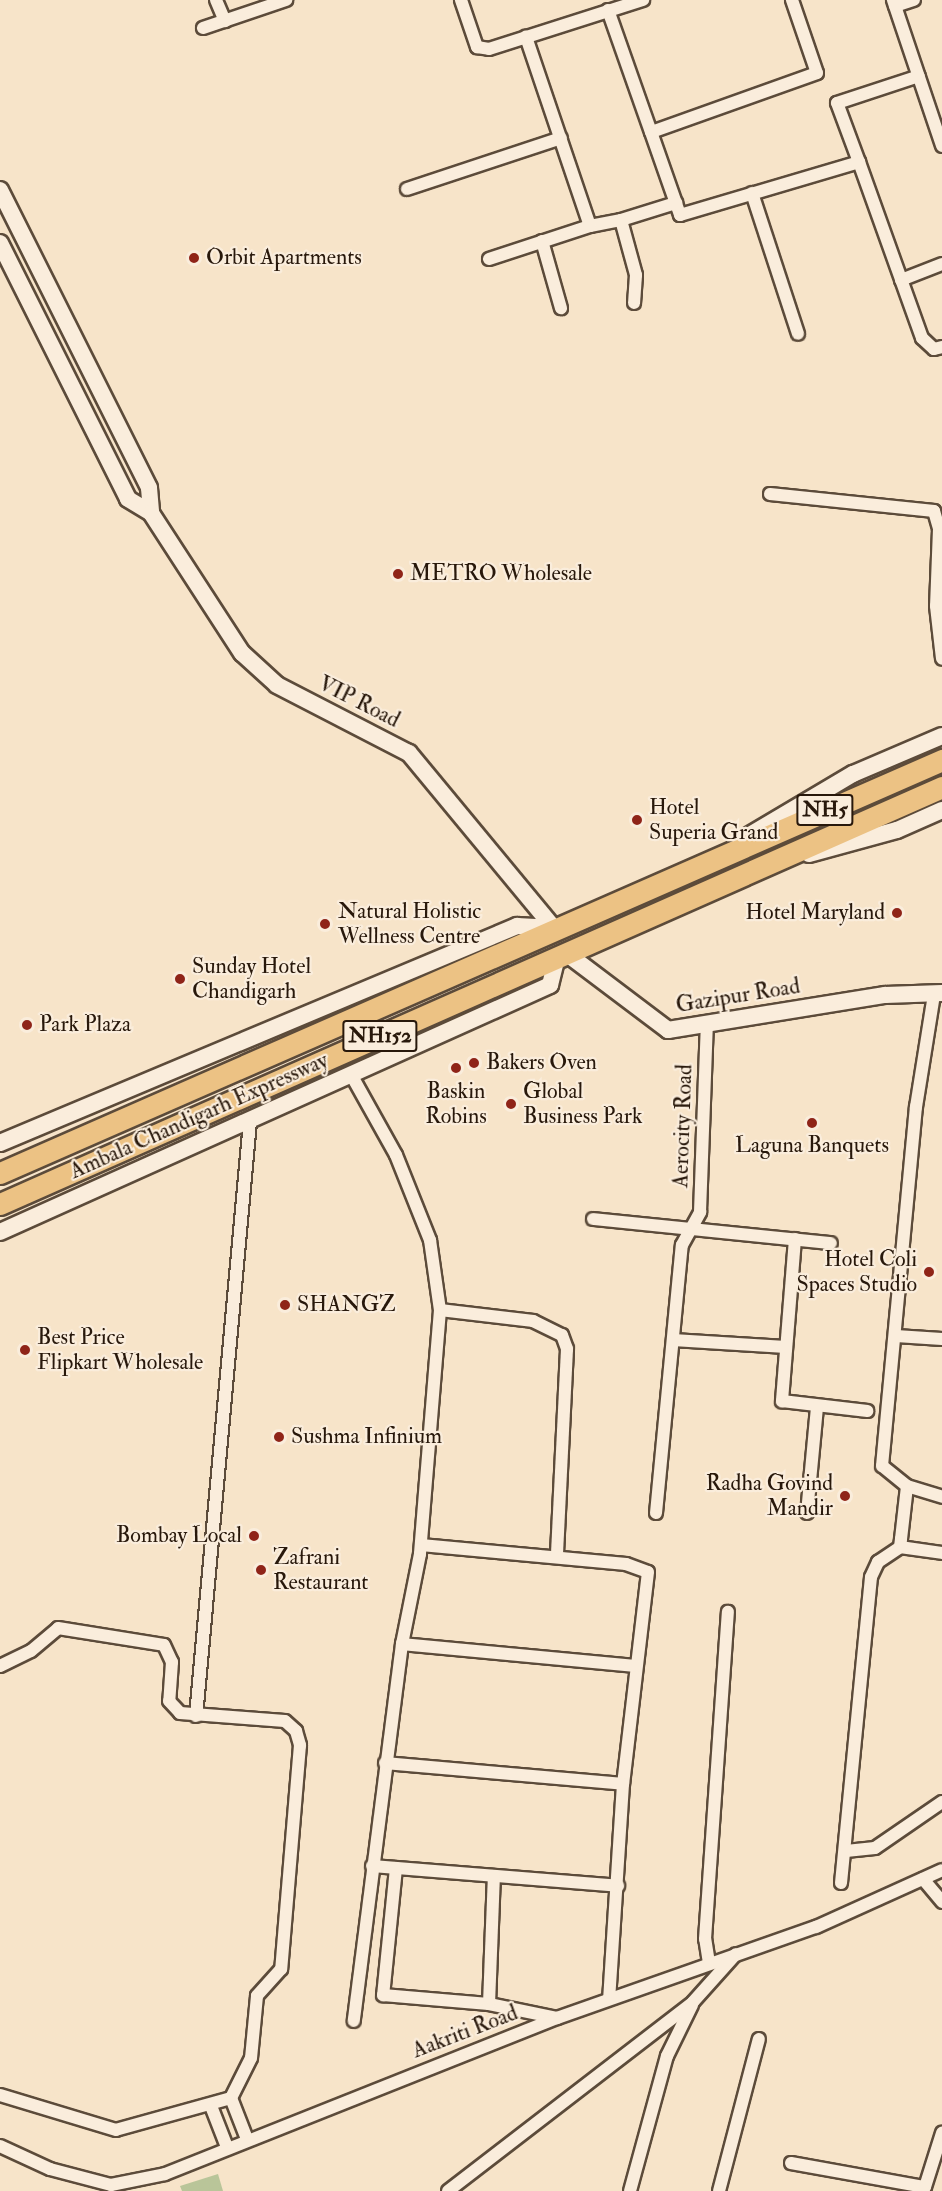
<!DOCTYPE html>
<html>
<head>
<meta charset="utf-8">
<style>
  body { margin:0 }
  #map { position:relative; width:942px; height:2191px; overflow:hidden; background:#f7e4c9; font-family:"IM FELL Double Pica",serif }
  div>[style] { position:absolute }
  .green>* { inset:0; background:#b9c599 }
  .roads { filter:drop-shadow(2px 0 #5c4b3a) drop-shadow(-2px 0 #5c4b3a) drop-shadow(0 2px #5c4b3a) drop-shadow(0 -2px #5c4b3a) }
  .street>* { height:12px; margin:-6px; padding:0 6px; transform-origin:6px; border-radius:6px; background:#faeddc }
  .secondary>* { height:16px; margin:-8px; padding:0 8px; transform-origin:8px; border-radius:8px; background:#faeddc }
  .highway>* { height:21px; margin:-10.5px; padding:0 10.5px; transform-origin:10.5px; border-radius:10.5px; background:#ecc284 }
  .dots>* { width:16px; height:16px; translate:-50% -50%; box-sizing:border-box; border:3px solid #faeddc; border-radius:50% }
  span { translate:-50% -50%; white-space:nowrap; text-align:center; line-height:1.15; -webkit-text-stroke:4.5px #faeddc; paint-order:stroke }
  .shield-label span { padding:2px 4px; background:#faeddc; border:2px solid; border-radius:4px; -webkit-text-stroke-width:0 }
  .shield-label { font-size:21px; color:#28180b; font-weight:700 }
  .poi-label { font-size:22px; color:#28180b }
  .left { translate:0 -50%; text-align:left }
  .right { translate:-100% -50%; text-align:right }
  .street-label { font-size:22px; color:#28180b }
</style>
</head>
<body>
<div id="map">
  <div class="green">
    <i style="clip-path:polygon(218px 2174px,223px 2191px,182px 2191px,180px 2186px)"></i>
  </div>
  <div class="roads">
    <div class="street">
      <i style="left:216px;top:0;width:23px;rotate:67deg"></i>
      <i style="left:461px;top:0;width:50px;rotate:71.2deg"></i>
      <i style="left:477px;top:47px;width:12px;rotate:9deg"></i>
      <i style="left:489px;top:49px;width:162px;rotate:-17.7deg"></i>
      <i style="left:792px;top:0;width:77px;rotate:71.1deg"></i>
      <i style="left:817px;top:73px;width:176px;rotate:160.4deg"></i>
      <i style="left:651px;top:132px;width:88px;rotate:70.7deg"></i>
      <i style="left:680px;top:215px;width:187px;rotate:-16.5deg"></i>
      <i style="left:859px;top:162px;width:187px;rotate:70.3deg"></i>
      <i style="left:922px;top:338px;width:16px;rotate:43deg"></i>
      <i style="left:934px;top:349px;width:8px;rotate:-14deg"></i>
      <i style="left:893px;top:0;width:154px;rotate:71.4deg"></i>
      <i style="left:895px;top:6px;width:20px;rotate:-18deg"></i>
      <i style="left:608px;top:10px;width:129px;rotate:70.6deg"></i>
      <i style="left:203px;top:28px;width:88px;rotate:-18.6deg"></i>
      <i style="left:859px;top:162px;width:63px;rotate:-110.4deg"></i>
      <i style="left:837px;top:103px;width:86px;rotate:-18.2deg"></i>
      <i style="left:407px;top:189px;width:162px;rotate:-18.3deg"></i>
      <i style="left:752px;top:193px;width:148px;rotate:71.9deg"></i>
      <i style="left:621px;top:220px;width:58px;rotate:-17.2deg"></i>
      <i style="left:590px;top:226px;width:32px;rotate:-11deg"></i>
      <i style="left:621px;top:220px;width:57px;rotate:74.7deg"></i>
      <i style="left:636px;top:275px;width:28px;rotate:94deg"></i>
      <i style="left:542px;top:241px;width:70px;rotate:74.2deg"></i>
      <i style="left:489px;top:259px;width:106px;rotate:-18.1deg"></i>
      <i style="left:590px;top:226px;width:200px;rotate:-108.7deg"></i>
      <i style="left:901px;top:280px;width:44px;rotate:-21.3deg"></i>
      <i style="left:770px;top:494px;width:165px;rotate:5.9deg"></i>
      <i style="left:934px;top:511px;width:19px;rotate:74deg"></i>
      <i style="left:939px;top:529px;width:77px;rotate:92.2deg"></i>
      <i style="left:936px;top:606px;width:53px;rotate:83.5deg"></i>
      <i style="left:353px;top:1078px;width:88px;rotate:60.8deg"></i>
      <i style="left:396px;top:1155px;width:92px;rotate:68.2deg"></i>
      <i style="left:430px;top:1240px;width:71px;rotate:81.9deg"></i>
      <i style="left:440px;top:1310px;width:245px;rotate:94.7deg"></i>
      <i style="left:420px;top:1554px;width:92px;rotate:101.3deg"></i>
      <i style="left:402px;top:1644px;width:380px;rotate:97.3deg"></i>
      <i style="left:593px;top:1219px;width:239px;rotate:5.8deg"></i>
      <i style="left:795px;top:1239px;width:163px;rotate:94.6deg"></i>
      <i style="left:782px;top:1401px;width:86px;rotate:6.7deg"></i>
      <i style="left:440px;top:1310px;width:94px;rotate:6.7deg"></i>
      <i style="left:533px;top:1321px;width:32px;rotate:26deg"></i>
      <i style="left:562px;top:1335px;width:15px;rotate:70deg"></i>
      <i style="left:567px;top:1349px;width:208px;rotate:92.8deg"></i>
      <i style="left:896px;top:1336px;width:46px;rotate:3.7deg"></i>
      <i style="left:673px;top:1340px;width:113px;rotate:3.5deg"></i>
      <i style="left:907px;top:1486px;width:37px;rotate:17deg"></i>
      <i style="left:656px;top:1513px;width:269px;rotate:-84.5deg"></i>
      <i style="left:682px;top:1245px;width:38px;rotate:-61deg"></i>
      <i style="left:700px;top:1212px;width:189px;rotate:-87.9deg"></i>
      <i style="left:807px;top:1513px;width:106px;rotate:-84.6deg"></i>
      <i style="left:421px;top:1545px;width:206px;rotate:5.3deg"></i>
      <i style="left:626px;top:1564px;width:23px;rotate:20deg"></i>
      <i style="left:648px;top:1572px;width:213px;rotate:96.7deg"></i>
      <i style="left:623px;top:1784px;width:215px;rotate:93.7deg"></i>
      <i style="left:900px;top:1547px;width:42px;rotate:8.1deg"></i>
      <i style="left:402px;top:1644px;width:234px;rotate:5.4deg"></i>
      <i style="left:0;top:1666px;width:34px;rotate:-26deg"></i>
      <i style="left:31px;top:1651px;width:35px;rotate:-40deg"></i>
      <i style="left:58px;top:1628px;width:107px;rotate:9.1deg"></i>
      <i style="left:164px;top:1645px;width:19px;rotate:65deg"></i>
      <i style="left:172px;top:1662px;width:39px;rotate:94deg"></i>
      <i style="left:169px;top:1701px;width:16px;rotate:47deg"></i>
      <i style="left:180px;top:1713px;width:105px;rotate:4.4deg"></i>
      <i style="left:285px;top:1721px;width:15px;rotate:42deg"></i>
      <i style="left:296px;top:1731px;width:15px;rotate:74deg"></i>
      <i style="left:300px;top:1745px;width:225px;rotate:94.8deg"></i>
      <i style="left:281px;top:1969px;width:36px;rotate:132deg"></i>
      <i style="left:257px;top:1996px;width:62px;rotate:95.5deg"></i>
      <i style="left:251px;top:2058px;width:45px;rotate:116.6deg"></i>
      <i style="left:231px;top:2098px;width:119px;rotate:164.5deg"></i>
      <i style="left:116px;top:2130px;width:121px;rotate:-163.2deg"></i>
      <i style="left:196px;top:1716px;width:597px;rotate:-84.81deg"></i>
      <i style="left:385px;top:1763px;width:239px;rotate:5deg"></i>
      <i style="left:846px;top:1851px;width:29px;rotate:-6deg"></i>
      <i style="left:875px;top:1848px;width:81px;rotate:-34.5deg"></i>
      <i style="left:372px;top:1866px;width:247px;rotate:4.6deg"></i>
      <i style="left:396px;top:1868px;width:128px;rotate:95.8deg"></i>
      <i style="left:383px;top:1995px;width:106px;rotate:4.9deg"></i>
      <i style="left:489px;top:2004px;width:69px;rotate:11.6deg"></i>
      <i style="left:923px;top:1879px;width:30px;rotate:50deg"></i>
      <i style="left:841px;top:1883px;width:307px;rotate:-84.4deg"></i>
      <i style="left:871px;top:1577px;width:17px;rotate:-65deg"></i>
      <i style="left:878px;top:1562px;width:27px;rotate:-34deg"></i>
      <i style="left:900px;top:1547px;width:8px;rotate:-83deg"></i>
      <i style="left:901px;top:1539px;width:53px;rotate:-83.5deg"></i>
      <i style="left:907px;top:1486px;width:32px;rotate:-141deg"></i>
      <i style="left:882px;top:1466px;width:361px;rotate:-84.6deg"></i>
      <i style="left:916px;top:1107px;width:114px;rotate:-80.9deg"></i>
      <i style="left:709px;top:1963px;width:24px;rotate:-99deg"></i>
      <i style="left:705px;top:1939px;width:328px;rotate:-86deg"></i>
      <i style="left:489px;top:2004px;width:128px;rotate:-87.8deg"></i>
      <i style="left:231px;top:2098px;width:44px;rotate:68.7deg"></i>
      <i style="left:211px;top:2106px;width:44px;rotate:68.7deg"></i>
      <i style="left:0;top:2146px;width:55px;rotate:24.7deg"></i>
      <i style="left:50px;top:2169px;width:63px;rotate:14.7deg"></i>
      <i style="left:111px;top:2185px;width:55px;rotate:-11.5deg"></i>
      <i style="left:165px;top:2174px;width:422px;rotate:-21.7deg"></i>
      <i style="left:557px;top:2018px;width:275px;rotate:-19.4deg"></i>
      <i style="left:816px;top:1927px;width:138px;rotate:-24.3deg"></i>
      <i style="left:791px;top:2163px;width:136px;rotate:10.2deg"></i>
      <i style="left:925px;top:2187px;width:57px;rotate:-72.5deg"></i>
      <i style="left:448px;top:2191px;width:309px;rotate:-37.6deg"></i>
      <i style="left:693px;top:2002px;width:64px;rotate:-48.1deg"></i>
      <i style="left:630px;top:2191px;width:140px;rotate:-74.7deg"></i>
      <i style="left:667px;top:2056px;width:57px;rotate:-63.9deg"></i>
      <i style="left:719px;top:2191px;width:157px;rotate:-75.3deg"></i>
    </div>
    <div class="secondary">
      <i style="left:0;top:190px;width:333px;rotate:63.4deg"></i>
      <i style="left:149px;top:488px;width:25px;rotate:85deg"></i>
      <i style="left:0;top:243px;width:286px;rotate:63.4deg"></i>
      <i style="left:128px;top:499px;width:27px;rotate:31deg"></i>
      <i style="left:151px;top:513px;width:167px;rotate:57deg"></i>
      <i style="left:242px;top:653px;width:47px;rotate:42.4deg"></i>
      <i style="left:277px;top:685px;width:148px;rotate:27.3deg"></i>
      <i style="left:409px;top:753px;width:227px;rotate:50.4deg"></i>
      <i style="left:745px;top:838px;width:126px;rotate:-30.7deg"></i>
      <i style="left:853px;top:774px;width:97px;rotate:-23.1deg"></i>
      <i style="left:809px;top:854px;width:91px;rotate:-15.3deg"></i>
      <i style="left:897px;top:830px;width:49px;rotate:-24deg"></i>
      <i style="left:566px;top:953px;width:128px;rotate:37deg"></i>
      <i style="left:668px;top:1030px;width:220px;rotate:-9.2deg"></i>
      <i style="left:885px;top:995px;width:57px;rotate:-2deg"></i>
      <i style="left:0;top:1143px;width:561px;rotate:-22.77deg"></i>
      <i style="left:517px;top:926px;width:37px;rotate:3deg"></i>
      <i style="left:0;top:1232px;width:603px;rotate:-24.18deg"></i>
      <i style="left:550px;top:985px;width:29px;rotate:-76deg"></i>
    </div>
    <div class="highway">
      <i style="left:0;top:1173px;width:1029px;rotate:-23.67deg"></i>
      <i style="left:0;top:1204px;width:1030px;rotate:-23.88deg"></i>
    </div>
  </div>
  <div class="dots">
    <i style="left:194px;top:258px;background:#8f2418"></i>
    <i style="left:398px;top:574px;background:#8f2418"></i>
    <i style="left:637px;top:820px;background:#8f2418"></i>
    <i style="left:897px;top:913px;background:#8f2418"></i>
    <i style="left:325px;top:924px;background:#8f2418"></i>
    <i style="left:180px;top:979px;background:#8f2418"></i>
    <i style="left:27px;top:1025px;background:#8f2418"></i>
    <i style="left:474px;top:1063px;background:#8f2418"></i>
    <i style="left:456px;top:1068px;background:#8f2418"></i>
    <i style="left:511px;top:1104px;background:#8f2418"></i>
    <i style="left:812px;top:1123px;background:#8f2418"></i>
    <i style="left:929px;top:1272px;background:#8f2418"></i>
    <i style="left:285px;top:1305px;background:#8f2418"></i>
    <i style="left:25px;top:1350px;background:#8f2418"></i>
    <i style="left:279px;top:1437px;background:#8f2418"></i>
    <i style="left:845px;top:1496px;background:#8f2418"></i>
    <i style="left:254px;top:1536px;background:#8f2418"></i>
    <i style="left:261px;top:1570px;background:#8f2418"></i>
  </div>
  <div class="shield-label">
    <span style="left:825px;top:810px">NH5</span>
    <span style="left:380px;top:1036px">NH152</span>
  </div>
  <div class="poi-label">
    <span class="left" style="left:206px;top:258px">Orbit Apartments</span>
    <span class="left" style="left:410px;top:574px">METRO Wholesale</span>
    <span class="left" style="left:649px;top:820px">Hotel<br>Superia Grand</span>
    <span class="left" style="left:338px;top:924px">Natural Holistic<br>Wellness Centre</span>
    <span class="right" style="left:885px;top:913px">Hotel Maryland</span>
    <span class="left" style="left:192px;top:979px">Sunday Hotel<br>Chandigarh</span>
    <span class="left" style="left:39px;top:1025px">Park Plaza</span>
    <span class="left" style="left:486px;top:1063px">Bakers Oven</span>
    <span style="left:456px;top:1104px">Baskin<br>Robins</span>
    <span class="left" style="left:523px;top:1104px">Global<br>Business Park</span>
    <span style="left:812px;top:1146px">Laguna Banquets</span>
    <span class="right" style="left:917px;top:1272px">Hotel Coli<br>Spaces Studio</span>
    <span class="left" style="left:297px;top:1305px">SHANGZ</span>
    <span class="left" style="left:37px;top:1350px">Best Price<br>Flipkart Wholesale</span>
    <span class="left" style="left:291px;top:1437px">Sushma Infinium</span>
    <span class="right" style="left:833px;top:1496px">Radha Govind<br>Mandir</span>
    <span class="right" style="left:242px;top:1536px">Bombay Local</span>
    <span class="left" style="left:273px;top:1570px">Zafrani<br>Restaurant</span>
  </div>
  <div class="street-label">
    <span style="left:359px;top:702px;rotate:27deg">VIP Road</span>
    <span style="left:738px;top:996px;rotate:-9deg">Gazipur Road</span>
    <span style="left:199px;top:1116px;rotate:-24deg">Ambala Chandigarh Expressway</span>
    <span style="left:683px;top:1126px;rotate:-88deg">Aerocity Road</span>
    <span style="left:465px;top:2032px;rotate:-21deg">Aakriti Road</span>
  </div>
</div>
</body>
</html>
